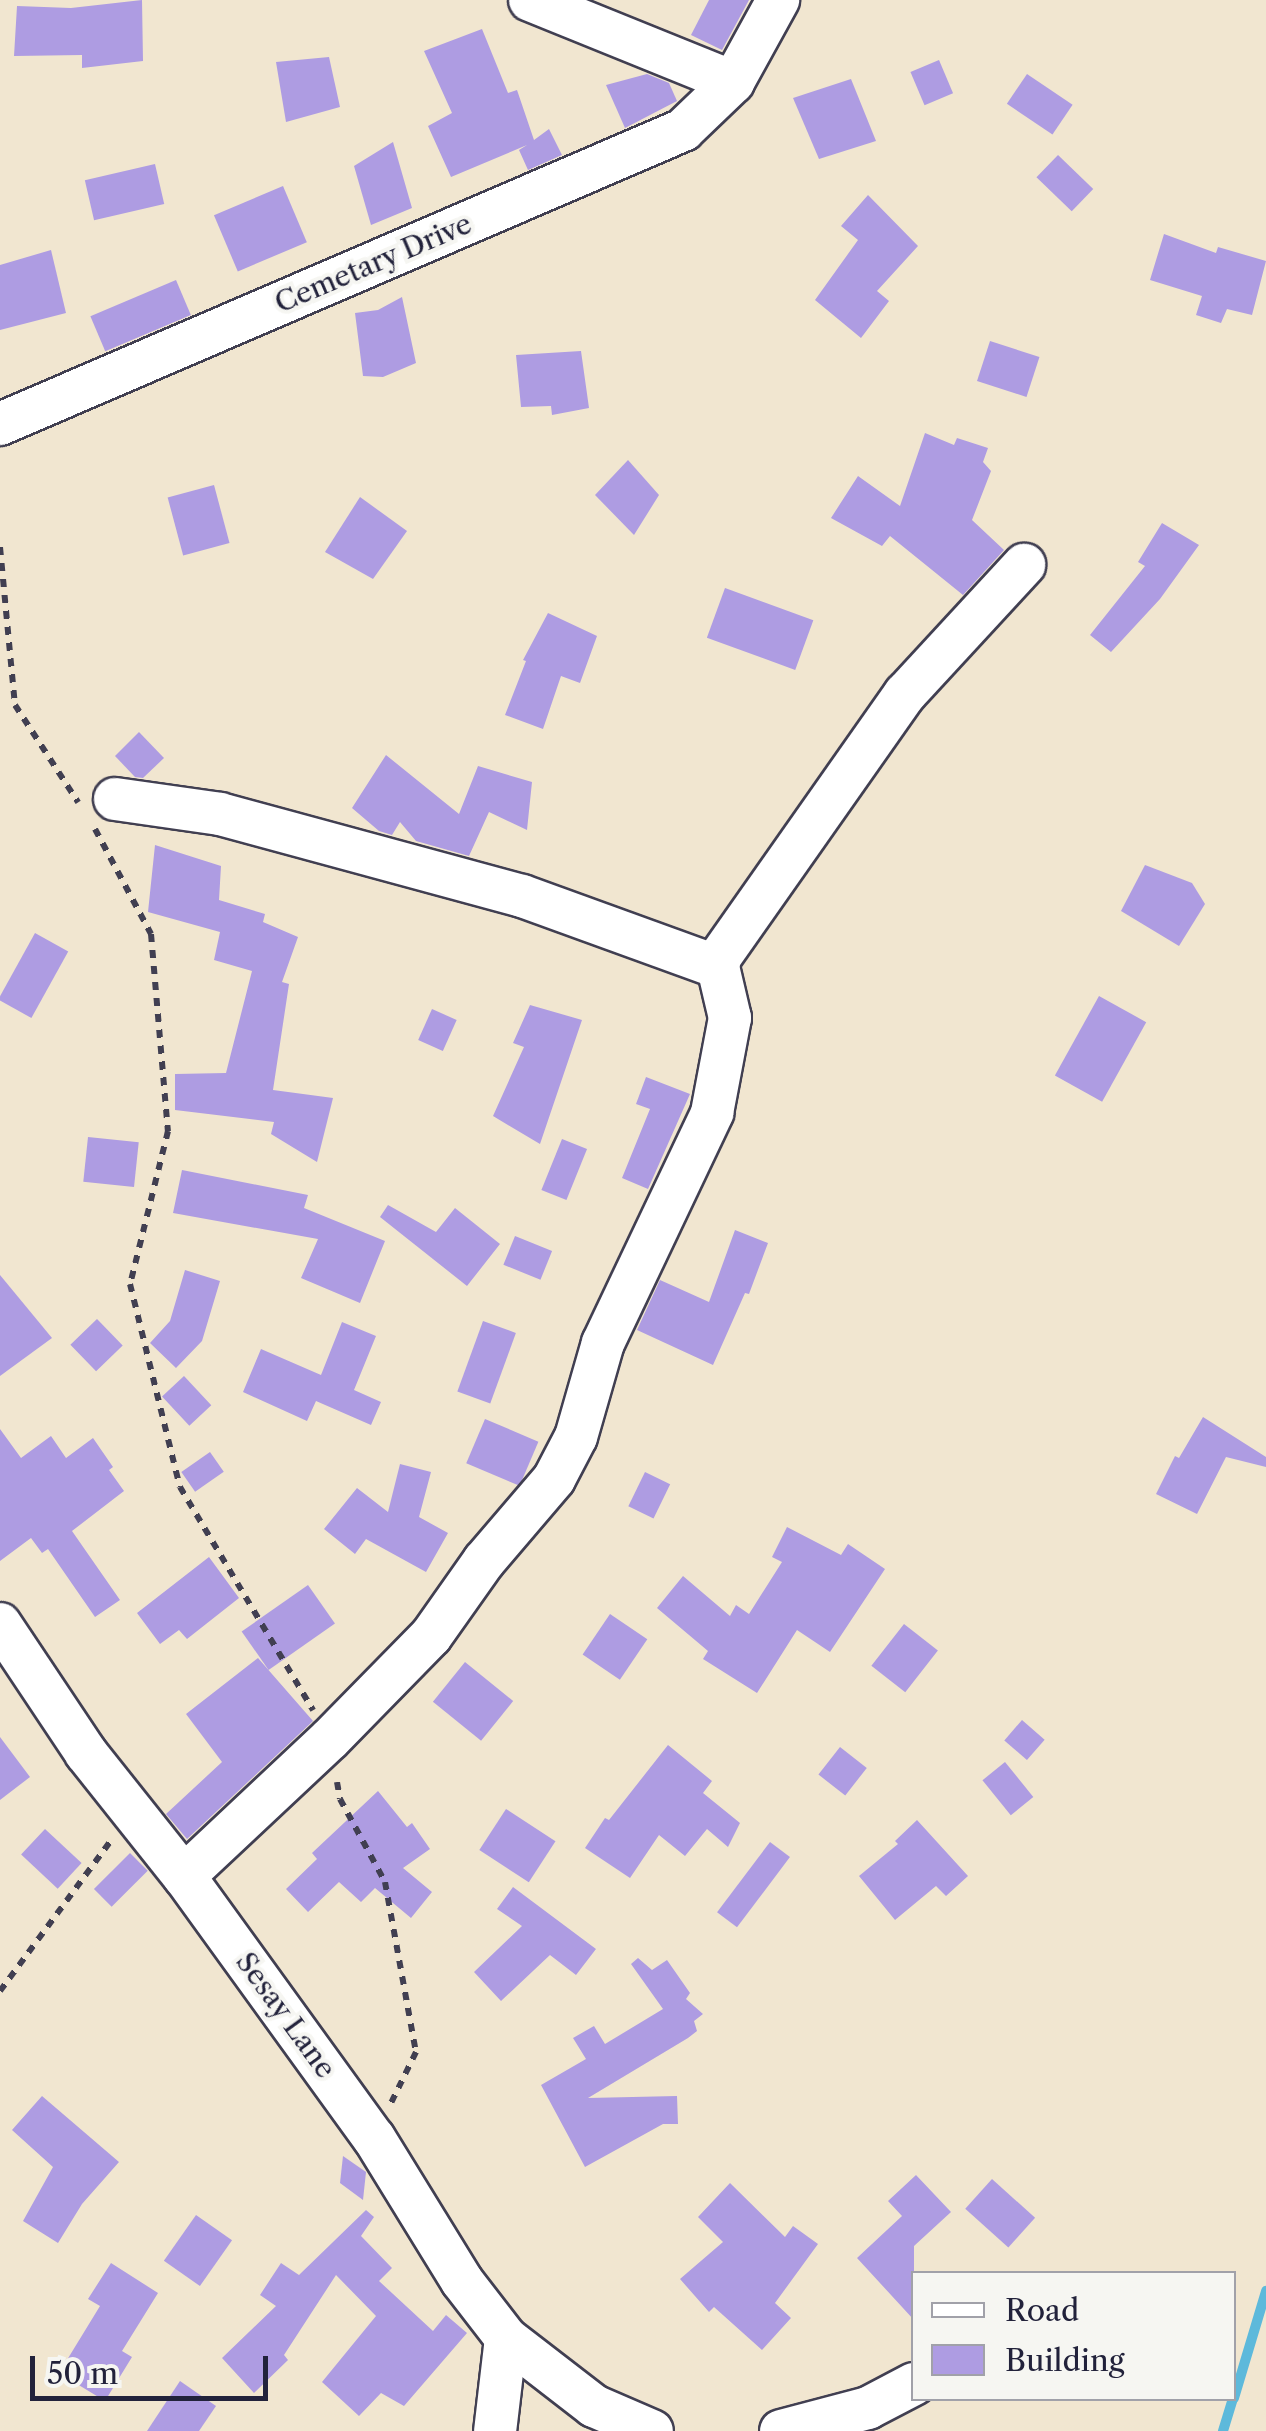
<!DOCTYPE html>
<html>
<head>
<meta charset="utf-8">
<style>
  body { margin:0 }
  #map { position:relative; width:1266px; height:2431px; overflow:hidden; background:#f1e6d0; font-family:"Libre Caslon Text",serif }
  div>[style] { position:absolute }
  .stream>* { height:10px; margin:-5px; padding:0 5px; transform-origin:5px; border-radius:5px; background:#5db9db }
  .building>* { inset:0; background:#ae9ce2; transform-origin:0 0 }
  .path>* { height:6px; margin-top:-3px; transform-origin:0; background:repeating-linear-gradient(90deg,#413f51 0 8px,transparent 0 16px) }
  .roads { filter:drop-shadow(2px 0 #413f51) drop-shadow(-2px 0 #413f51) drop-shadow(0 2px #413f51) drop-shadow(0 -2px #413f51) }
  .minor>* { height:42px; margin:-21px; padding:0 21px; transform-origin:21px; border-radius:21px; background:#fff }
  span { translate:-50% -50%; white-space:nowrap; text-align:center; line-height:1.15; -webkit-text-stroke:8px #f6f6f2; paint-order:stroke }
  .street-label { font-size:28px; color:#22223b }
  .legend { position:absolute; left:911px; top:2271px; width:325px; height:130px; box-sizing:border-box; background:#f6f6f2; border:2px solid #a1a1a9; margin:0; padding:12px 18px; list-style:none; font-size:30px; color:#22223b }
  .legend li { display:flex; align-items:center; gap:20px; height:50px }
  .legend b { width:50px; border:2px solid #a1a1a9 }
  .scale { position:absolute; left:30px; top:2356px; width:238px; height:45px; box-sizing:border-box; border:5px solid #22223b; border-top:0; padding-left:12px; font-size:30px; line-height:35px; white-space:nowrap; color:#22223b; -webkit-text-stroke:8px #f6f6f2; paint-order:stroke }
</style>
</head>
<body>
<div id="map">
  <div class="stream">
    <i style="left:1234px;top:2398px;width:112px;rotate:-73.3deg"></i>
    <i style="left:1223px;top:2431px;width:34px;rotate:-73deg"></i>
  </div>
  <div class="building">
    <i style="clip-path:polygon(142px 0,143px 61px,82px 68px,82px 55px,14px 56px,17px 6px,71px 8px)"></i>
    <i style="clip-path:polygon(709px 0,749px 0,722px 50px,691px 35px)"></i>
    <i style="clip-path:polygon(482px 29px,508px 93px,517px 90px,534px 140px,549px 129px,562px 155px,528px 170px,519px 150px,527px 145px,451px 177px,428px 126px,452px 113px,424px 51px)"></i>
    <i style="clip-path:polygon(329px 57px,340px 107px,286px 122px,276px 62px)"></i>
    <i style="left:939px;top:60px;width:36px;height:31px;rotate:67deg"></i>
    <i style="clip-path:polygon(647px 74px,669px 83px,677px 101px,625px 128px,606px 85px)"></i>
    <i style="left:1027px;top:74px;width:55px;height:36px;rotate:34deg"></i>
    <i style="clip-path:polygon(851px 79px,876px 141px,819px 159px,793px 98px)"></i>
    <i style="clip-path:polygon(393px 142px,412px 208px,371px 225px,354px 166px)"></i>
    <i style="left:1058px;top:155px;width:49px;height:31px;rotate:44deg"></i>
    <i style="left:155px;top:164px;width:41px;height:72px;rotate:77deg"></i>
    <i style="left:283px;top:186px;width:61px;height:75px;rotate:67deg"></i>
    <i style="clip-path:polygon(868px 195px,918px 246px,877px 291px,889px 301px,861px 338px,815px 300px,858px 240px,841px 226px)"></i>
    <i style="clip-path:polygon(1164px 234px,1216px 253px,1218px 247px,1266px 261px,1252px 315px,1227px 309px,1221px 323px,1196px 315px,1202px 296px,1150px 280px)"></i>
    <i style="clip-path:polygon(51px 250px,66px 313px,0 330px,0 265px)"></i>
    <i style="left:176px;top:280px;width:38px;height:93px;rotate:67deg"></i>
    <i style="clip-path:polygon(402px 297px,416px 363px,383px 377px,363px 376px,355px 313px,378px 310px)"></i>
    <i style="left:990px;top:341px;width:52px;height:42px;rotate:18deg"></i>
    <i style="clip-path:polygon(581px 351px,589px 408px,552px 415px,551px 406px,521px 407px,516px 355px)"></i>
    <i style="clip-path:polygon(925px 433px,954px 445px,957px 438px,988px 448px,983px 462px,991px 471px,972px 520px,1004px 550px,963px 595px,890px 536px,882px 546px,831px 518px,858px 476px,900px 506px)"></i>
    <i style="clip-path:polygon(628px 460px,659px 495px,634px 535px,595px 495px)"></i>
    <i style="left:214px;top:485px;width:60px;height:48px;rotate:75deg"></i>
    <i style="clip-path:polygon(360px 497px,407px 531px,373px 579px,325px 552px)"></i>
    <i style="clip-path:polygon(1162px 523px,1199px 545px,1160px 599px,1111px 652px,1090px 635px,1145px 566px,1138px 562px)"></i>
    <i style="left:725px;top:588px;width:94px;height:53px;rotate:20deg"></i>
    <i style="clip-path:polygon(548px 613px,597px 636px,580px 683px,561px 676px,543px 729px,505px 715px,526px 661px,523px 660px)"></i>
    <i style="clip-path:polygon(139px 732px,164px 758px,143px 778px,135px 777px,115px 756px)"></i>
    <i style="clip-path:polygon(386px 755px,459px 814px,478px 766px,532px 782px,527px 830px,489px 812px,469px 856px,416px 841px,400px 822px,392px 835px,379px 831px,352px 808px)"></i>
    <i style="clip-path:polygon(155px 845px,221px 866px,219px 900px,265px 914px,263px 922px,298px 937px,282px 982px,289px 984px,273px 1090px,333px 1098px,317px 1162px,271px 1134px,274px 1122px,175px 1110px,175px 1074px,226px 1073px,252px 971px,214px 960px,220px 932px,148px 912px)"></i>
    <i style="clip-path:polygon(1145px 865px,1192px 883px,1205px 904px,1179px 946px,1121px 911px)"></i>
    <i style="left:35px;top:933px;width:38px;height:76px;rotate:29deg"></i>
    <i style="left:1099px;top:996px;width:54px;height:91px;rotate:29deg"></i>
    <i style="clip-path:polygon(530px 1005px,582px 1020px,540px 1144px,493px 1116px,524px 1047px,513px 1043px)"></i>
    <i style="left:432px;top:1009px;width:27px;height:34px;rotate:24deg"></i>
    <i style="clip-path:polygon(646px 1077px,690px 1094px,648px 1189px,622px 1178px,650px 1109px,636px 1104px)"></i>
    <i style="left:88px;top:1137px;width:51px;height:45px;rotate:6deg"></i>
    <i style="left:562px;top:1139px;width:27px;height:55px;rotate:22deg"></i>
    <i style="clip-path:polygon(182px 1170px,308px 1195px,304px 1208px,385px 1241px,360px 1303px,301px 1278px,318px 1239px,173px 1213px)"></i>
    <i style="clip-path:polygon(388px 1205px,436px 1232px,455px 1208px,500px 1244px,467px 1286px,380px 1217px)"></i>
    <i style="clip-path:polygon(735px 1230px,768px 1243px,749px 1294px,745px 1293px,713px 1365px,637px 1330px,660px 1280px,709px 1302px)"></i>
    <i style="left:515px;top:1236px;width:40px;height:31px;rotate:22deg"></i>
    <i style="clip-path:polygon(185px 1270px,220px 1281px,202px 1341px,176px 1368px,150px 1343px,170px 1321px)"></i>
    <i style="clip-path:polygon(0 1275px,52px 1338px,0 1376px)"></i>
    <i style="left:97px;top:1319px;width:37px;height:37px;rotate:46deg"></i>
    <i style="left:483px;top:1321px;width:35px;height:75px;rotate:20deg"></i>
    <i style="clip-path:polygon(342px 1322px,376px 1336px,354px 1390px,381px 1402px,371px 1425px,316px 1401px,307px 1421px,243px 1392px,261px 1349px,321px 1375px)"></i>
    <i style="left:184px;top:1376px;width:40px;height:30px;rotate:47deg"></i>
    <i style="clip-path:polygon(1203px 1417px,1266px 1457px,1266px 1467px,1226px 1457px,1197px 1514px,1156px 1494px,1175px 1456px,1179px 1458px)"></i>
    <i style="left:485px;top:1419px;width:58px;height:48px;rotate:23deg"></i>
    <i style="clip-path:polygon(0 1429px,21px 1458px,51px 1436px,66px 1458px,93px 1438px,113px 1467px,109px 1470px,124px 1491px,72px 1531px,120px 1600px,95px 1617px,48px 1549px,42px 1553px,31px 1538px,0 1561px)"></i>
    <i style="left:210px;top:1452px;width:24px;height:35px;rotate:55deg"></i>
    <i style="clip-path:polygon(400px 1464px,431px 1472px,419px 1517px,448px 1533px,426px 1572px,366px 1539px,355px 1554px,324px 1529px,357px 1488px,388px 1512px)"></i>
    <i style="left:645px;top:1472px;width:28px;height:38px;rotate:26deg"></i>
    <i style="clip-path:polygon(787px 1527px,841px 1555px,848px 1544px,885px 1569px,830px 1652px,797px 1630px,757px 1693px,703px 1659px,708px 1651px,657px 1608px,683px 1576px,730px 1616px,736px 1605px,749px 1614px,782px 1562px,772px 1557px)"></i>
    <i style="clip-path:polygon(209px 1557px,239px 1598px,187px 1639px,179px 1630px,160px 1644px,137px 1613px)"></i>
    <i style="left:308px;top:1585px;width:47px;height:81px;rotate:55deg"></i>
    <i style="left:610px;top:1614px;width:45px;height:49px;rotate:34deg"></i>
    <i style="left:904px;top:1624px;width:43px;height:53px;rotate:38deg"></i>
    <i style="clip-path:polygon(258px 1658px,313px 1721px,187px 1839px,166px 1814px,222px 1762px,186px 1714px)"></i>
    <i style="left:465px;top:1662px;width:62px;height:51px;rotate:39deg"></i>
    <i style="left:1022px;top:1720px;width:30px;height:27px;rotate:41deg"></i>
    <i style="clip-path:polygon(0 1737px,30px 1777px,0 1800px)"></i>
    <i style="clip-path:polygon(668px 1745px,712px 1781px,703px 1793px,740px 1823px,728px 1847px,707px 1829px,685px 1856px,659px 1835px,630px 1878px,585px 1848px,605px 1818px,609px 1820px)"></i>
    <i style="left:840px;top:1747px;width:34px;height:35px;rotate:38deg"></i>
    <i style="left:1005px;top:1762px;width:45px;height:29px;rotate:51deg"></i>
    <i style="clip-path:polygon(378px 1791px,407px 1827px,412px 1823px,430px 1849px,403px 1868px,432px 1892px,411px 1918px,375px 1888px,361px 1902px,339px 1882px,308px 1912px,286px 1889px,317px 1859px,312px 1853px)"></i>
    <i style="left:506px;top:1809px;width:59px;height:49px;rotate:33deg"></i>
    <i style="clip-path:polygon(917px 1820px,968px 1876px,946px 1896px,936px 1886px,895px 1920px,859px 1876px,898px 1844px,895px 1841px)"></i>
    <i style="left:45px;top:1829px;width:50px;height:35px;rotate:43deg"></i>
    <i style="left:770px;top:1842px;width:25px;height:88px;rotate:37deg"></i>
    <i style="left:130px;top:1853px;width:25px;height:51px;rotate:45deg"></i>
    <i style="clip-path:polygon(513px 1887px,596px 1949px,576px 1975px,550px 1955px,501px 2001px,474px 1972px,522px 1926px,497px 1909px)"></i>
    <i style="clip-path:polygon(638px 1958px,652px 1970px,667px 1960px,690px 1993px,686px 1999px,703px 2014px,694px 2021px,697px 2031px,688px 2038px,588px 2098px,677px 2096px,678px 2124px,663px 2124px,585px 2167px,541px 2085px,586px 2059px,573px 2038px,594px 2026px,605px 2044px,663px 2009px,631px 1964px)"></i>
    <i style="clip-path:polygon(42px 2096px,119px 2162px,82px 2204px,58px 2243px,23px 2221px,53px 2167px,12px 2130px)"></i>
    <i style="clip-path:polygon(343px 2156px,366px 2172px,363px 2200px,340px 2183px)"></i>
    <i style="clip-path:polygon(916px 2175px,951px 2212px,914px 2246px,914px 2320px,857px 2258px,902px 2216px,888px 2201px)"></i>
    <i style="left:992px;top:2179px;width:58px;height:40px;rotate:42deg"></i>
    <i style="clip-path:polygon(730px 2183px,785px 2237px,793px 2226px,818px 2244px,775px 2303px,791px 2318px,762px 2350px,714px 2307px,709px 2312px,680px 2279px,723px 2242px,698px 2217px)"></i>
    <i style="clip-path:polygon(366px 2210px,374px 2217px,361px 2236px,392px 2268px,379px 2281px,433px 2331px,446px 2315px,467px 2333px,404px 2406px,381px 2393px,359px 2416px,322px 2382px,376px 2316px,336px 2275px,284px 2355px,288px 2360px,254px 2393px,222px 2358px,276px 2306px,260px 2295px,281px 2263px,299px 2275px)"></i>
    <i style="left:196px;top:2215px;width:44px;height:56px;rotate:35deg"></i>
    <i style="clip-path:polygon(111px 2263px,158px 2293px,122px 2351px,132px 2357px,105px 2401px,59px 2373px,100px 2306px,88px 2299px)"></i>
    <i style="clip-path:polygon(180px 2381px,216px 2406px,199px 2431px,147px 2431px)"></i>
  </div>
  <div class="path">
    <i style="left:0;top:547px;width:159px;rotate:84.6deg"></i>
    <i style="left:15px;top:705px;width:116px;rotate:57deg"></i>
    <i style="left:95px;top:829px;width:119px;rotate:61.9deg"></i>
    <i style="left:151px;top:934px;width:198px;rotate:85.1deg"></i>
    <i style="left:168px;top:1131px;width:158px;rotate:103.9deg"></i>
    <i style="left:130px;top:1284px;width:209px;rotate:76.2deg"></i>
    <i style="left:180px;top:1487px;width:260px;rotate:59.2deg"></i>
    <i style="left:337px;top:1782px;width:17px;rotate:80deg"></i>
    <i style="left:340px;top:1799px;width:94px;rotate:61.5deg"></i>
    <i style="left:385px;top:1882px;width:173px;rotate:79.7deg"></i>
    <i style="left:416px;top:2052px;width:59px;rotate:116.1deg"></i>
    <i style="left:0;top:1991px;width:189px;rotate:-53.6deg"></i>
  </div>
  <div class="roads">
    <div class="minor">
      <i style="left:530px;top:0;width:219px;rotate:22deg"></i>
      <i style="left:0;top:424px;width:744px;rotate:-23.29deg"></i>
      <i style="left:683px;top:130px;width:69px;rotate:-43.8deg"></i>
      <i style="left:733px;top:82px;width:94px;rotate:-61.2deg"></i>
      <i style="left:115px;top:799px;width:106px;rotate:8.1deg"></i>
      <i style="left:220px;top:814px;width:313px;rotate:15.2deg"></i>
      <i style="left:522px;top:896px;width:208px;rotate:19.9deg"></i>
      <i style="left:0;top:1624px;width:155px;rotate:56.3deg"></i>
      <i style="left:86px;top:1753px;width:157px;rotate:51.5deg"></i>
      <i style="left:184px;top:1876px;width:324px;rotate:54.1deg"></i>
      <i style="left:374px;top:2138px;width:168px;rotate:58.4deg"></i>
      <i style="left:462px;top:2281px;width:72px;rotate:52.3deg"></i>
      <i style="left:506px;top:2338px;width:94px;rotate:96.7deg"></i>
      <i style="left:184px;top:1876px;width:200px;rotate:-43.2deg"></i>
      <i style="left:330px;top:1739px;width:144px;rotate:-45.6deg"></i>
      <i style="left:431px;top:1636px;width:92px;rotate:-54.8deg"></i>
      <i style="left:484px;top:1561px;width:108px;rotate:-49.5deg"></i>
      <i style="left:554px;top:1479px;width:47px;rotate:-62.4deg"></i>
      <i style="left:576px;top:1437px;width:98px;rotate:-74deg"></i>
      <i style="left:603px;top:1343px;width:255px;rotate:-64.6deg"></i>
      <i style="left:712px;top:1113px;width:97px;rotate:-79.3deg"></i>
      <i style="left:730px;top:1018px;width:52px;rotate:-103.2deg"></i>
      <i style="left:718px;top:967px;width:10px;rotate:-79deg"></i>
      <i style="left:720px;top:957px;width:322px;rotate:-54.9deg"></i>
      <i style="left:905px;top:694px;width:176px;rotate:-47.3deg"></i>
      <i style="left:506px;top:2338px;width:111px;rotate:37.7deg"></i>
      <i style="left:594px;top:2406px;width:63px;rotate:23.3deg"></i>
      <i style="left:781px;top:2431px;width:90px;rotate:-14.8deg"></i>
      <i style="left:868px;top:2408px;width:52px;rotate:-27.6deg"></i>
    </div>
  </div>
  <div class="street-label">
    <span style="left:373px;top:263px;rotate:-23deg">Cemetary Drive</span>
    <span style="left:286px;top:2015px;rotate:54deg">Sesay Lane</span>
  </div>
  <ul class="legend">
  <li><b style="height:12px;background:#fff"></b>Road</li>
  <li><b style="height:28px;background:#ae9ce2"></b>Building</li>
  </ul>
  <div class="scale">50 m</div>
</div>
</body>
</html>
